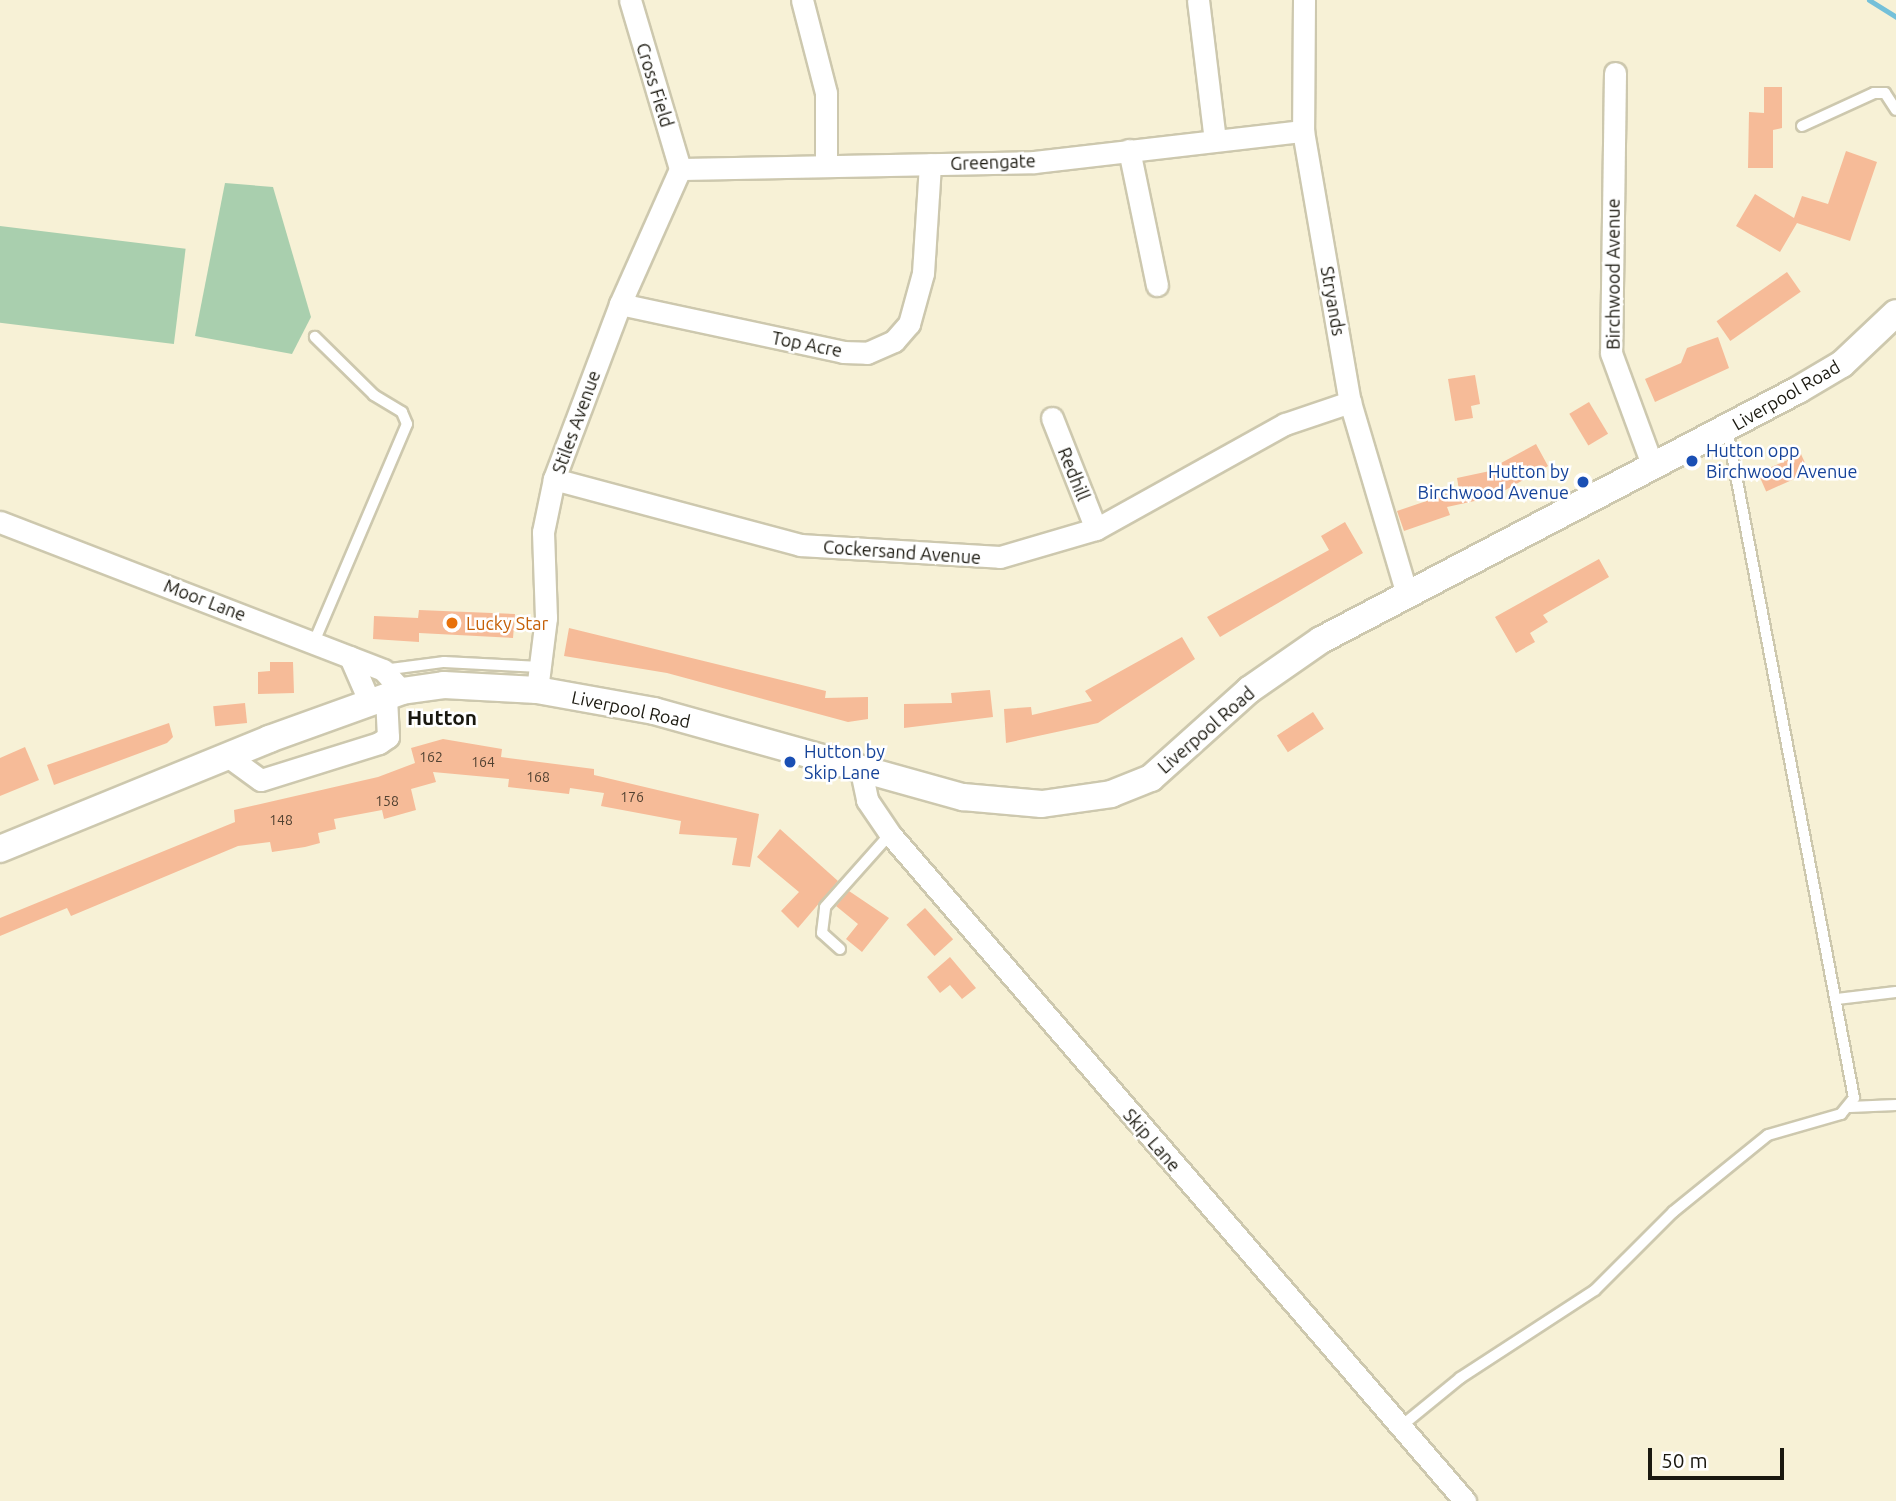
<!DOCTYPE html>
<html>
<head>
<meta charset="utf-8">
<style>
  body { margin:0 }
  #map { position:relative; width:1896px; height:1501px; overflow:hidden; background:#f7f1d6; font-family:Ubuntu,sans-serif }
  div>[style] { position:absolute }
  .green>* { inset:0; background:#a9cfae; transform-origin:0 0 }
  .stream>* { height:5px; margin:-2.5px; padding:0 2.5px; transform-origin:2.5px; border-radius:2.5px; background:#74c0d9 }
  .building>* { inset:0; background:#f6bb98; transform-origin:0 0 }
  .roads { filter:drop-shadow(2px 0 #cdc8ae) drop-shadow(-2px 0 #cdc8ae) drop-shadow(0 2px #cdc8ae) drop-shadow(0 -2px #cdc8ae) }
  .service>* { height:10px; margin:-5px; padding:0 5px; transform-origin:5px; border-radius:5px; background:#fff }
  .minor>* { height:21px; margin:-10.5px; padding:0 10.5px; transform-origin:10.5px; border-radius:10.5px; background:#fff }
  .tertiary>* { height:26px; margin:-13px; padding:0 13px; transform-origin:13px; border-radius:13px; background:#fff }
  .dots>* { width:19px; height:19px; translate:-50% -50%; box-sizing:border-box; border:4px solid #fff; border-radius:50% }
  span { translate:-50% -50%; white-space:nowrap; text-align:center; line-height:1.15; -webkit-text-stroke:5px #fff; paint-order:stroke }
  .number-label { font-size:14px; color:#514131 }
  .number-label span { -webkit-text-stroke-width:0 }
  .street-label { font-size:18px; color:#1a180f }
  .transit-label { font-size:18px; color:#164399 }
  .left { translate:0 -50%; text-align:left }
  .right { translate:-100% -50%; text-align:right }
  .food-label { font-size:18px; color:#c56008 }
  .quarter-label { font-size:21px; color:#1a180f; font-weight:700 }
  .scale { position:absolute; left:1648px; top:1448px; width:136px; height:32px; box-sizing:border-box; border:4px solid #1a180f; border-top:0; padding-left:9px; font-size:21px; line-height:24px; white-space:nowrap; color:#1a180f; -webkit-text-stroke:5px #fff; paint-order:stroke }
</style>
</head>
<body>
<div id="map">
  <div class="green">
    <i style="clip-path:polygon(225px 183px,273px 187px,311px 317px,292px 354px,195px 336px)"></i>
    <i style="left:0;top:226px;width:187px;height:96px;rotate:7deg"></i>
  </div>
  <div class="stream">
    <i style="left:1869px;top:0;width:32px;rotate:32deg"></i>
  </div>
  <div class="building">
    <i style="clip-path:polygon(1764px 87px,1782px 87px,1782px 128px,1773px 130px,1773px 168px,1748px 168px,1749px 112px,1764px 113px)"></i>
    <i style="clip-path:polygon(1846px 151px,1877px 162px,1850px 241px,1797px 223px,1780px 252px,1736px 226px,1755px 194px,1794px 218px,1802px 196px,1828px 204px)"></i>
    <i style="left:1787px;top:272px;width:24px;height:86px;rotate:55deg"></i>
    <i style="clip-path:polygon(1718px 337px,1729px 368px,1655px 402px,1645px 379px,1681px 363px,1687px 348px)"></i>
    <i style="clip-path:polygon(1475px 375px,1480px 404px,1471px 406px,1473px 418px,1455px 421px,1448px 379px)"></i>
    <i style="left:1589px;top:402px;width:37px;height:23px;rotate:59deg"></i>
    <i style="clip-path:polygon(1536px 444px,1548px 466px,1493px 497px,1447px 507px,1450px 515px,1404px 531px,1397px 511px,1459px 490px,1457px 478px,1504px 468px,1501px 463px)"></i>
    <i style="left:1801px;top:454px;width:20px;height:47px;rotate:66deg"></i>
    <i style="clip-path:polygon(1345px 522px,1363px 553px,1220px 637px,1207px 617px,1329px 550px,1321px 536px)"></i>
    <i style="clip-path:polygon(1599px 559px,1609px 577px,1543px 615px,1548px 622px,1530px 633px,1535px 642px,1516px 653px,1495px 617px)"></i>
    <i style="clip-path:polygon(419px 610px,515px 614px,513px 638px,419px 633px,419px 642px,373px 639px,374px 616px,418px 618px)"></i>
    <i style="clip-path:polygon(569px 628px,826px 691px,825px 698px,868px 697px,868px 719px,848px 722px,667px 673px,564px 656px)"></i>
    <i style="clip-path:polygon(1182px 637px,1195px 659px,1098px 723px,1006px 743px,1004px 709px,1031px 707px,1032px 715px,1092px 701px,1085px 691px)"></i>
    <i style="clip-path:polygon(270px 662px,293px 662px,294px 693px,258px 694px,258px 672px,270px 671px)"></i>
    <i style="clip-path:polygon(990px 690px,993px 717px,904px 728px,904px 704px,952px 703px,951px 693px)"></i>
    <i style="left:245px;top:703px;width:20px;height:32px;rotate:84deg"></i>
    <i style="left:1313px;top:712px;width:20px;height:43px;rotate:57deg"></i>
    <i style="clip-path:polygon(169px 723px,173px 737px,167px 743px,54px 785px,47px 765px)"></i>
    <i style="clip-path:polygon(443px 739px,502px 749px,501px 757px,594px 769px,594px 775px,759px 814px,750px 867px,732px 865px,737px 838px,679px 834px,681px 821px,601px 806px,604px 793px,570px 788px,569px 794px,508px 787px,509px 779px,433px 772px,436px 782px,411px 789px,416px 810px,384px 819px,382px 810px,334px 819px,336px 829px,318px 833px,320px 843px,305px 847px,272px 852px,270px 842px,238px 846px,71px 916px,67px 908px,0 936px,0 918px,235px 822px,234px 810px,378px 777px,415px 763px,411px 748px)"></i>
    <i style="clip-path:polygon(25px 747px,39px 780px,0 796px,0 758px)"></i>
    <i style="clip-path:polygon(780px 829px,838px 881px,798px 928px,781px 911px,799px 892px,757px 857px)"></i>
    <i style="clip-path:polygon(849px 891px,889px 918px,862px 952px,846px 939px,858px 924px,836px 906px)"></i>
    <i style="left:925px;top:908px;width:42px;height:25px;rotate:48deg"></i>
    <i style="clip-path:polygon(950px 957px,976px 988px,962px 999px,950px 985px,940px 993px,927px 977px)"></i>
  </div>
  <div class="roads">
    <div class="service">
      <i style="left:1802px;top:126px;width:79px;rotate:-24.6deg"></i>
      <i style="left:1874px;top:93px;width:11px"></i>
      <i style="left:1885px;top:93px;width:20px;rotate:57deg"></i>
      <i style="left:314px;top:642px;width:237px;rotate:-66.9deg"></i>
      <i style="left:407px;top:424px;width:13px;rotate:-113deg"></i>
      <i style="left:402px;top:412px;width:33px;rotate:-149deg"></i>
      <i style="left:374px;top:395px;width:83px;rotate:-135.5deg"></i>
      <i style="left:383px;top:670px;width:62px;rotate:-7.5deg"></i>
      <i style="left:444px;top:662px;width:96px;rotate:3deg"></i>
      <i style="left:840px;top:949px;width:24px;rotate:-138deg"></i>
      <i style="left:822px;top:933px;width:26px;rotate:-83deg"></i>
      <i style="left:825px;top:907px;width:98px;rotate:-48.3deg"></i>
      <i style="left:1837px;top:999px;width:59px;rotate:-6.8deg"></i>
      <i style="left:1850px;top:1107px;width:46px;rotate:-2.5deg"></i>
      <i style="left:1399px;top:1428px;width:79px;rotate:-39.3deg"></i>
      <i style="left:1460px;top:1378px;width:161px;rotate:-33.1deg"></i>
      <i style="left:1595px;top:1290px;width:110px;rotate:-45deg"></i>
      <i style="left:1673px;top:1212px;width:122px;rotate:-39deg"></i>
      <i style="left:1768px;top:1135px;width:76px;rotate:-16deg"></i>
      <i style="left:1841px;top:1114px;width:21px;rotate:-51deg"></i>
      <i style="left:1854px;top:1098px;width:682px;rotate:-100.73deg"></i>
    </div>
    <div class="minor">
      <i style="left:630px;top:0;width:176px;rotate:73.5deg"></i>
      <i style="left:802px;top:0;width:96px;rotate:75.5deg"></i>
      <i style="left:826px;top:93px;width:73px;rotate:90deg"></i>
      <i style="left:1198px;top:0;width:141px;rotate:83.1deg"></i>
      <i style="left:1304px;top:0;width:131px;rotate:90.4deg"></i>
      <i style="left:1303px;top:131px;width:275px;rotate:80.2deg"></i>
      <i style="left:1350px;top:402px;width:201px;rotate:73.5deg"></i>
      <i style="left:1615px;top:73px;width:280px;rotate:90.8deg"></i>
      <i style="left:1611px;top:353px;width:121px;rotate:69.8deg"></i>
      <i style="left:1129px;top:150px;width:138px;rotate:78.3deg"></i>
      <i style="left:680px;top:169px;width:354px;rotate:-1.1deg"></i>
      <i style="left:1034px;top:162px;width:271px;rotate:-6.6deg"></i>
      <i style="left:620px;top:304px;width:228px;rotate:12.1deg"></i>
      <i style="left:843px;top:352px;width:24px;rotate:2deg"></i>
      <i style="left:867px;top:353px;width:30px;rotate:-24deg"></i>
      <i style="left:894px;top:341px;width:23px;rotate:-49deg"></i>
      <i style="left:909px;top:324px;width:53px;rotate:-74.6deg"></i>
      <i style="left:923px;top:273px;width:109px;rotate:-86.3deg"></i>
      <i style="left:1052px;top:418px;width:119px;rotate:68.4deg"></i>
      <i style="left:554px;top:479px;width:255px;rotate:15deg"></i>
      <i style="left:800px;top:545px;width:200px;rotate:3.4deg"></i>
      <i style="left:1000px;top:557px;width:100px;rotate:-16.3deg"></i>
      <i style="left:1096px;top:529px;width:216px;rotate:-29.1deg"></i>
      <i style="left:1285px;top:424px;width:69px;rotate:-18.7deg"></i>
      <i style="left:0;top:522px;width:411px;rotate:21.1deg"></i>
      <i style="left:383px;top:670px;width:28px;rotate:48deg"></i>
      <i style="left:350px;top:657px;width:50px;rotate:66.5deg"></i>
      <i style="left:537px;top:690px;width:73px;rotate:-82.9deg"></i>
      <i style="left:546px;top:618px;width:86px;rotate:-92deg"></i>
      <i style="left:543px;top:532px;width:54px;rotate:-78.3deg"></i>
      <i style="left:554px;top:479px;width:187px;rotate:-69.3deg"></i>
      <i style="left:620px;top:304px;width:148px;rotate:-66deg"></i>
      <i style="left:229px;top:757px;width:39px;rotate:36deg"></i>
      <i style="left:261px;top:780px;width:124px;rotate:-17.4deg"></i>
      <i style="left:379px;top:743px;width:11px;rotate:-34deg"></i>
      <i style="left:388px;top:737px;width:40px;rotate:-92.9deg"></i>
      <i style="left:860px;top:766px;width:35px;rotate:78deg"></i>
      <i style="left:867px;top:800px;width:41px;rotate:55.9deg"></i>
      <i style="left:890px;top:834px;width:881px;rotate:49.24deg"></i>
    </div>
    <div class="tertiary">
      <i style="left:0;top:849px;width:291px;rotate:-22.2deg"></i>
      <i style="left:269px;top:739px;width:141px;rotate:-19.8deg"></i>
      <i style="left:402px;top:691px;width:42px;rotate:-8.1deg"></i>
      <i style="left:444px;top:685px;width:93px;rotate:3.1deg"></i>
      <i style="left:537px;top:690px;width:119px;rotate:10.2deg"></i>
      <i style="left:654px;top:711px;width:321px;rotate:15.6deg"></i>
      <i style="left:963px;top:797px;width:79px;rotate:5.1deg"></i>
      <i style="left:1042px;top:804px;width:70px;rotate:-8.2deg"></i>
      <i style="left:1111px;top:794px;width:43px;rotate:-21.8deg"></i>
      <i style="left:1151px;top:778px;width:132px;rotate:-41.9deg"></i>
      <i style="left:1249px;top:690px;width:88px;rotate:-34.8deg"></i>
      <i style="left:1321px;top:640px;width:539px;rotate:-27.66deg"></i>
      <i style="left:1798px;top:390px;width:51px;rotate:-30.6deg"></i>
      <i style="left:1842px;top:364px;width:74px;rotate:-43.4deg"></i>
    </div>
  </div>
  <div class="dots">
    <i style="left:1692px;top:461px;background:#1a4fb4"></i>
    <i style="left:1583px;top:482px;background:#1a4fb4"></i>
    <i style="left:452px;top:623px;background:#e8710a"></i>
    <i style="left:790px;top:762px;background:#1a4fb4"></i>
  </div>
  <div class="number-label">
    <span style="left:431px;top:757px">162</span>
    <span style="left:483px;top:762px">164</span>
    <span style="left:538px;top:777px">168</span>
    <span style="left:632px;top:797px">176</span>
    <span style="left:387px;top:801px">158</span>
    <span style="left:281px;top:820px">148</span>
  </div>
  <div class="street-label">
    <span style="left:655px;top:85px;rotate:73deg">Cross Field</span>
    <span style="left:993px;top:162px;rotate:-2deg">Greengate</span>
    <span style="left:1613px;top:274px;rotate:-90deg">Birchwood Avenue</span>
    <span style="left:1333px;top:301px;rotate:80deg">Stryands</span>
    <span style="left:807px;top:344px;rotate:11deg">Top Acre</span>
    <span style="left:1786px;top:395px;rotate:-30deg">Liverpool Road</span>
    <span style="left:576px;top:422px;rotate:-70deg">Stiles Avenue</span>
    <span style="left:1074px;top:474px;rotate:68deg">Redhill</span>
    <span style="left:902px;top:552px;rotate:4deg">Cockersand Avenue</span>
    <span style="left:205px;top:600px;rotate:21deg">Moor Lane</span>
    <span style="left:631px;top:709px;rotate:12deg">Liverpool Road</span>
    <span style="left:1206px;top:730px;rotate:-41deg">Liverpool Road</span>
    <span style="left:1152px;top:1140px;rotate:49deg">Skip Lane</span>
  </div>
  <div class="transit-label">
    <span class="left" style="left:1706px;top:461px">Hutton opp<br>Birchwood Avenue</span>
    <span class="right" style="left:1569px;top:482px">Hutton by<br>Birchwood Avenue</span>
    <span class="left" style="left:804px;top:762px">Hutton by<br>Skip Lane</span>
  </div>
  <div class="food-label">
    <span class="left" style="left:466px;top:623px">Lucky Star</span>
  </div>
  <div class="quarter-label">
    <span style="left:442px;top:717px">Hutton</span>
  </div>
  <div class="scale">50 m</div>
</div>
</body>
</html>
